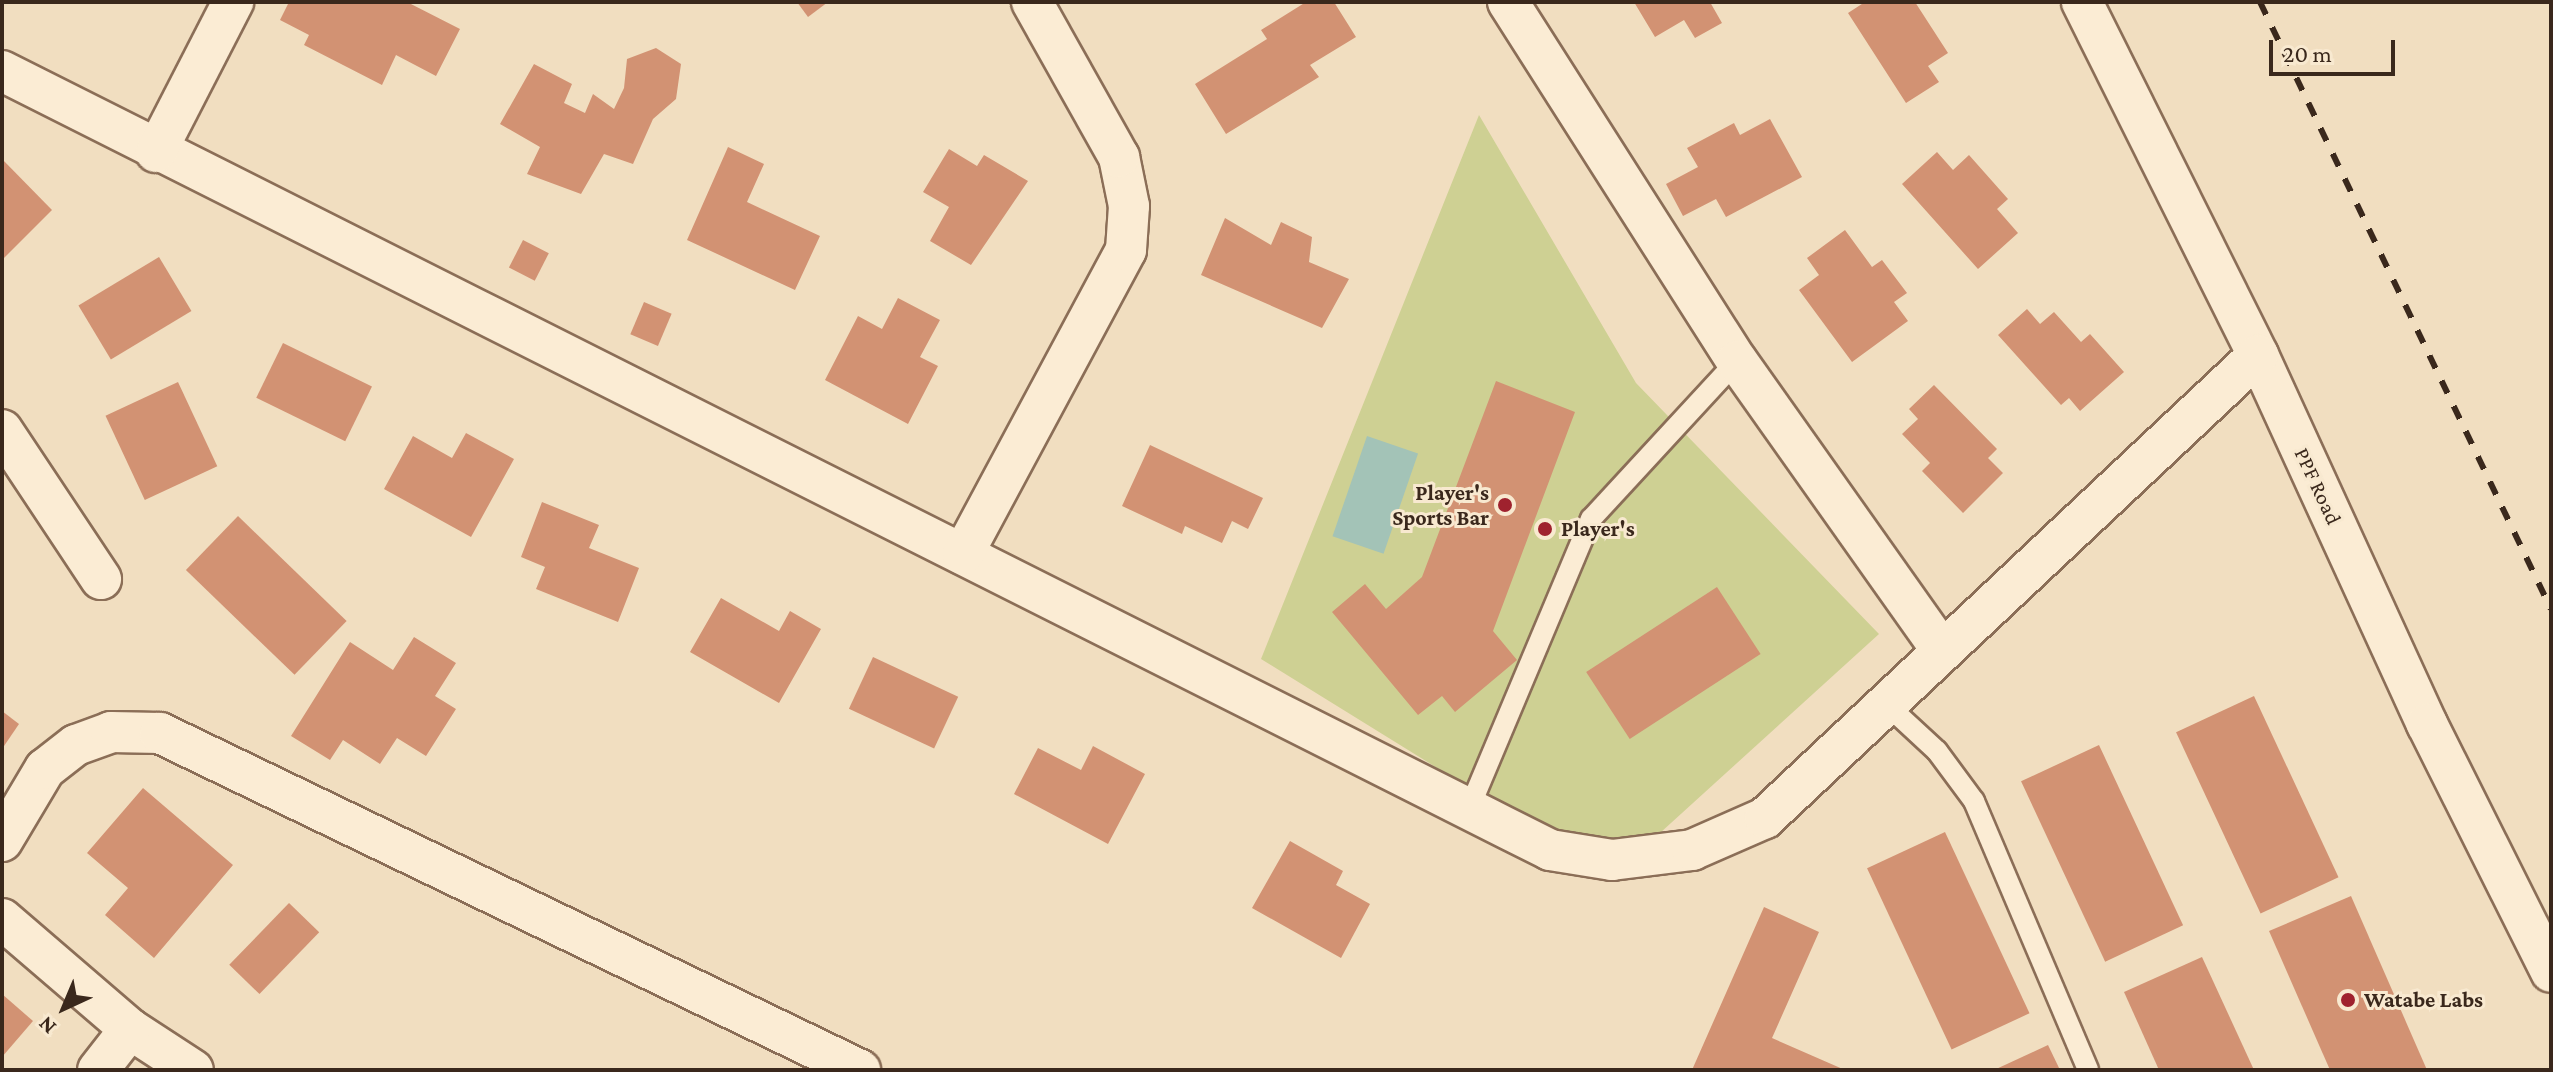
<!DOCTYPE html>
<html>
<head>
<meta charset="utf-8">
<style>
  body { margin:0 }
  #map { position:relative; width:2553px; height:1072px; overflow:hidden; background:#f1dec0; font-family:"Crimson Pro",serif }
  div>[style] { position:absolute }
  .green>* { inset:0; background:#ced093 }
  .water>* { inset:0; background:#a3c3b7; transform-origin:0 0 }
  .building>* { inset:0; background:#d29273; transform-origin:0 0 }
  .roads { filter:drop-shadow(2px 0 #8b6e57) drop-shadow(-2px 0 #8b6e57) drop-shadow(0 2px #8b6e57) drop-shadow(0 -2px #8b6e57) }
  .lane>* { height:20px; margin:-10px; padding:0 10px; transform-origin:10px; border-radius:10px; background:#fbecd4 }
  .street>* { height:40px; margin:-20px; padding:0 20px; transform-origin:20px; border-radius:20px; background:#fbecd4 }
  .rail>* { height:6px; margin-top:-3px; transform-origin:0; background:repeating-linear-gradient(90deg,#3a281c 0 14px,transparent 0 28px) }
  .dots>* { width:22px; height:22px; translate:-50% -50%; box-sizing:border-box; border:4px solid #f8e9d0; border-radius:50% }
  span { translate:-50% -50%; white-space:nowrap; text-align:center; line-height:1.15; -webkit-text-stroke:6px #f8e9d0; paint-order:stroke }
  .street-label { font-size:22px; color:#3a281c }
  .poi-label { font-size:22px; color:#3a281c; font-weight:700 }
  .right { translate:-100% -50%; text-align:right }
  .left { translate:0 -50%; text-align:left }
  .frame { position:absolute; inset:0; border:4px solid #3a281c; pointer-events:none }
  .north { position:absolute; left:24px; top:968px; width:80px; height:80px; -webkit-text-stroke:6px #f8e9d0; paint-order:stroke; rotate:224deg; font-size:22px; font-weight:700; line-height:32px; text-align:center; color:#3a281c }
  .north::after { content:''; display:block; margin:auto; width:28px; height:36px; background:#3a281c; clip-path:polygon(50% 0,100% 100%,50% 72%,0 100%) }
  .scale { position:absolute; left:2269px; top:40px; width:126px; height:36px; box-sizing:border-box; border:4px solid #3a281c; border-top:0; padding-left:10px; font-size:24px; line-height:28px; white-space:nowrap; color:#3a281c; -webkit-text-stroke:6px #f8e9d0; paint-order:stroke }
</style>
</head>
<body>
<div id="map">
  <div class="green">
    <i style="clip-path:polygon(1479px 115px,1636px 383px,1879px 634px,1660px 833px,1580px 845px,1476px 792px,1261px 659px)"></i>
  </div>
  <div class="water">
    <i style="left:1367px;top:436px;width:54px;height:106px;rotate:19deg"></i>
  </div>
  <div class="building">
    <i style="clip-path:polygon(289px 2px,407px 2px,460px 29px,436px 76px,396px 55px,382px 85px,304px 45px,309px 35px,280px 20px)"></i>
    <i style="clip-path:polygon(797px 2px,828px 2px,808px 17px)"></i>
    <i style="clip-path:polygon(1306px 2px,1334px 2px,1356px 37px,1310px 65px,1319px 77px,1226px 134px,1195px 84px,1267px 39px,1261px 30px)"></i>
    <i style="clip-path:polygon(1634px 2px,1710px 2px,1722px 23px,1695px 38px,1684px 20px,1655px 37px)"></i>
    <i style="clip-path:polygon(1865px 2px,1915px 2px,1948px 53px,1928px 66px,1939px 82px,1906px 103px,1848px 13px)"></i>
    <i style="clip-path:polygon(656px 48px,681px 64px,676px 99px,653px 119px,633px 164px,604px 154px,581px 194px,527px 174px,540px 147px,500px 124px,534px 64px,572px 84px,564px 103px,585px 113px,593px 94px,614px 109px,624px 88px,627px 59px)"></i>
    <i style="clip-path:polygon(1770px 119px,1802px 177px,1726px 217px,1716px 199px,1683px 216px,1666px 184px,1698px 167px,1687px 148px,1734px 123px,1740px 135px)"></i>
    <i style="clip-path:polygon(728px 147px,764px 164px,747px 202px,820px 236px,795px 290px,687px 240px)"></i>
    <i style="clip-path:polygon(949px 149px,977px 166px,984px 155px,1028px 181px,971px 265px,930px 241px,949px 207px,923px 192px)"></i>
    <i style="clip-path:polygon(1937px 152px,1953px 170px,1969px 155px,2008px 199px,1997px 209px,2018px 233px,1978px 269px,1902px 184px)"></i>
    <i style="clip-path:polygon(2px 159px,52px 210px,2px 260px)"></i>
    <i style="clip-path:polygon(1225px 218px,1271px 245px,1281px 222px,1312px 237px,1309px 262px,1349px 279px,1322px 328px,1201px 275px)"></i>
    <i style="clip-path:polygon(1845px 230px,1872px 267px,1882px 260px,1907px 293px,1894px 302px,1908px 321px,1852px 362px,1799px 290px,1819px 275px,1807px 258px)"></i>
    <i style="left:523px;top:240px;width:29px;height:31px;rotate:27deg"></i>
    <i style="left:159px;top:257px;width:63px;height:94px;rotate:59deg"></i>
    <i style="clip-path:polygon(898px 298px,940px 320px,920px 357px,938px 366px,908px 424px,825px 380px,858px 316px,882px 329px)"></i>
    <i style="left:644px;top:302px;width:30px;height:35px;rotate:23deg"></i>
    <i style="clip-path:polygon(2027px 309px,2040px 324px,2054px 312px,2081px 342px,2090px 334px,2124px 372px,2080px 411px,2069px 398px,2061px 405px,1998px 335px)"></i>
    <i style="left:283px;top:343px;width:99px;height:61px;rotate:26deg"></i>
    <i style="clip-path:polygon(1496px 381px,1575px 412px,1493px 631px,1517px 660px,1455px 712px,1442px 696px,1418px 715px,1332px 612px,1365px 584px,1386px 609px,1422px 577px)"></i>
    <i style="left:178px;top:382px;width:93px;height:80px;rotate:65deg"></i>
    <i style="clip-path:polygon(1934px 385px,1997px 449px,1988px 458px,2003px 473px,1963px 513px,1922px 471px,1930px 463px,1902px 434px,1918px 419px,1909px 409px)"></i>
    <i style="clip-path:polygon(466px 433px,514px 459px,471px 537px,384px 489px,413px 436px,452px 458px)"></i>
    <i style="clip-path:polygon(1150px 445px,1263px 498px,1248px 529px,1232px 521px,1222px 543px,1185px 526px,1182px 534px,1122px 506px)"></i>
    <i style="clip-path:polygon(542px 502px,599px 525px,589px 548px,639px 568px,618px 622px,536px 589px,545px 567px,521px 557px)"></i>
    <i style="left:238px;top:516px;width:151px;height:75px;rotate:44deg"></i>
    <i style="left:1717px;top:587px;width:80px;height:156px;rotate:57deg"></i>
    <i style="clip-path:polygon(721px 598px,779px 631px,790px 611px,821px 629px,779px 703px,690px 652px)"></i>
    <i style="clip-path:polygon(414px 637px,456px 663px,435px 696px,456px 709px,426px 756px,397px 738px,380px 764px,343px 740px,330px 760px,291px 736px,350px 642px,393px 670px)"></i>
    <i style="left:873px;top:657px;width:94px;height:57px;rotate:25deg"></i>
    <i style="left:2254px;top:696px;width:200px;height:86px;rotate:65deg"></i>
    <i style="clip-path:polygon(2px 711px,19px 724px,2px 749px)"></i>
    <i style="left:2099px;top:745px;width:199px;height:86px;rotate:65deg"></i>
    <i style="clip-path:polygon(1093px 746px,1145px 774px,1108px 844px,1014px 794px,1038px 748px,1081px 770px)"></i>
    <i style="clip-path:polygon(143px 788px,233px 865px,154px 958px,105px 915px,128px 888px,87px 853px)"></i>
    <i style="left:1945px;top:832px;width:200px;height:86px;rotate:65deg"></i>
    <i style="clip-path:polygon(1290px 841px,1343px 871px,1336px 885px,1370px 904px,1341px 958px,1252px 908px)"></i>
    <i style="clip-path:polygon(2351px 896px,2427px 1070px,2330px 1070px,2269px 931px)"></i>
    <i style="left:289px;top:903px;width:42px;height:86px;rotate:44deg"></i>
    <i style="clip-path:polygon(1764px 907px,1819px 932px,1772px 1038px,1845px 1070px,1692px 1070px)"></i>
    <i style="clip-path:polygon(2202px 957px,2254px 1070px,2159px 1070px,2124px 992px)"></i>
    <i style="clip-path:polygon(2px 994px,33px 1021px,2px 1057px)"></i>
    <i style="clip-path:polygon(2048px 1045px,2060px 1070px,1994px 1070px)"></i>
  </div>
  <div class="roads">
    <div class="lane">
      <i style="left:1884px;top:702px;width:72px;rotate:42.8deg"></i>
      <i style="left:1937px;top:751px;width:62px;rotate:53.5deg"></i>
      <i style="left:1974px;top:801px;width:292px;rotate:67deg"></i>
      <i style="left:1469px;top:809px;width:315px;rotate:-67.2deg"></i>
      <i style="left:1591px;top:519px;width:215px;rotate:-47.3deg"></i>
    </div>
    <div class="street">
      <i style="left:1508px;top:2px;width:426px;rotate:57.5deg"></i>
      <i style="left:1737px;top:361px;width:354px;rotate:54.7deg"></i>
      <i style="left:2082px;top:2px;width:394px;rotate:63.5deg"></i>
      <i style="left:2258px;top:355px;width:406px;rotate:65.4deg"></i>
      <i style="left:2427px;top:724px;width:277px;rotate:63.4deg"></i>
      <i style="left:2px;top:71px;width:1733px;rotate:26.71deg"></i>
      <i style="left:1550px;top:850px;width:63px;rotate:9.2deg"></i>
      <i style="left:1612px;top:860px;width:81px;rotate:-7.1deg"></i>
      <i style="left:1692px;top:850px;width:80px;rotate:-23.7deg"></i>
      <i style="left:1765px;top:818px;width:676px;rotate:-43.2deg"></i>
      <i style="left:156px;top:152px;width:169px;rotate:-62.8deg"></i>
      <i style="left:2px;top:430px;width:179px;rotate:56.4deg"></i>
      <i style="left:963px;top:554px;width:345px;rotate:-61.8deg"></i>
      <i style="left:1126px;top:250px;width:44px;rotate:-86.1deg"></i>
      <i style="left:1129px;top:206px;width:50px;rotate:-101.5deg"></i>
      <i style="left:1119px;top:157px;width:178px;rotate:-119.3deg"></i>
      <i style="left:2px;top:841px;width:84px;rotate:-59.2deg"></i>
      <i style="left:45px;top:769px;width:39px;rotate:-38deg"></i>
      <i style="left:76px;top:745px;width:37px;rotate:-20deg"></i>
      <i style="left:111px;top:732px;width:49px;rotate:1.2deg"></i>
      <i style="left:160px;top:733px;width:777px;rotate:25.71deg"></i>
      <i style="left:2px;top:919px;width:169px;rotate:40.7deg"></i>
      <i style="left:130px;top:1029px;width:75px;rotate:33.1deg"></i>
      <i style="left:98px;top:1070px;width:52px;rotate:-52deg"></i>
    </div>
  </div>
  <div class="rail">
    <i style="left:2260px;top:2px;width:673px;rotate:64.39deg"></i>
  </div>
  <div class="dots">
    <i style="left:1505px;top:505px;background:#9f222e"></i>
    <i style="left:1545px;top:529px;background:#9f222e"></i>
    <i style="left:2348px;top:1000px;background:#9f222e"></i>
  </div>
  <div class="street-label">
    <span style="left:2318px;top:486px;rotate:65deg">PPF Road</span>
  </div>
  <div class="poi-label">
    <span class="right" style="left:1489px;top:505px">Player's<br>Sports Bar</span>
    <span class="left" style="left:1561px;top:529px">Player's</span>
    <span class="left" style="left:2364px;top:1000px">Watabe Labs</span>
  </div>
  <div class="frame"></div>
  <div class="north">N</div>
  <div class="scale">20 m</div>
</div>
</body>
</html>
